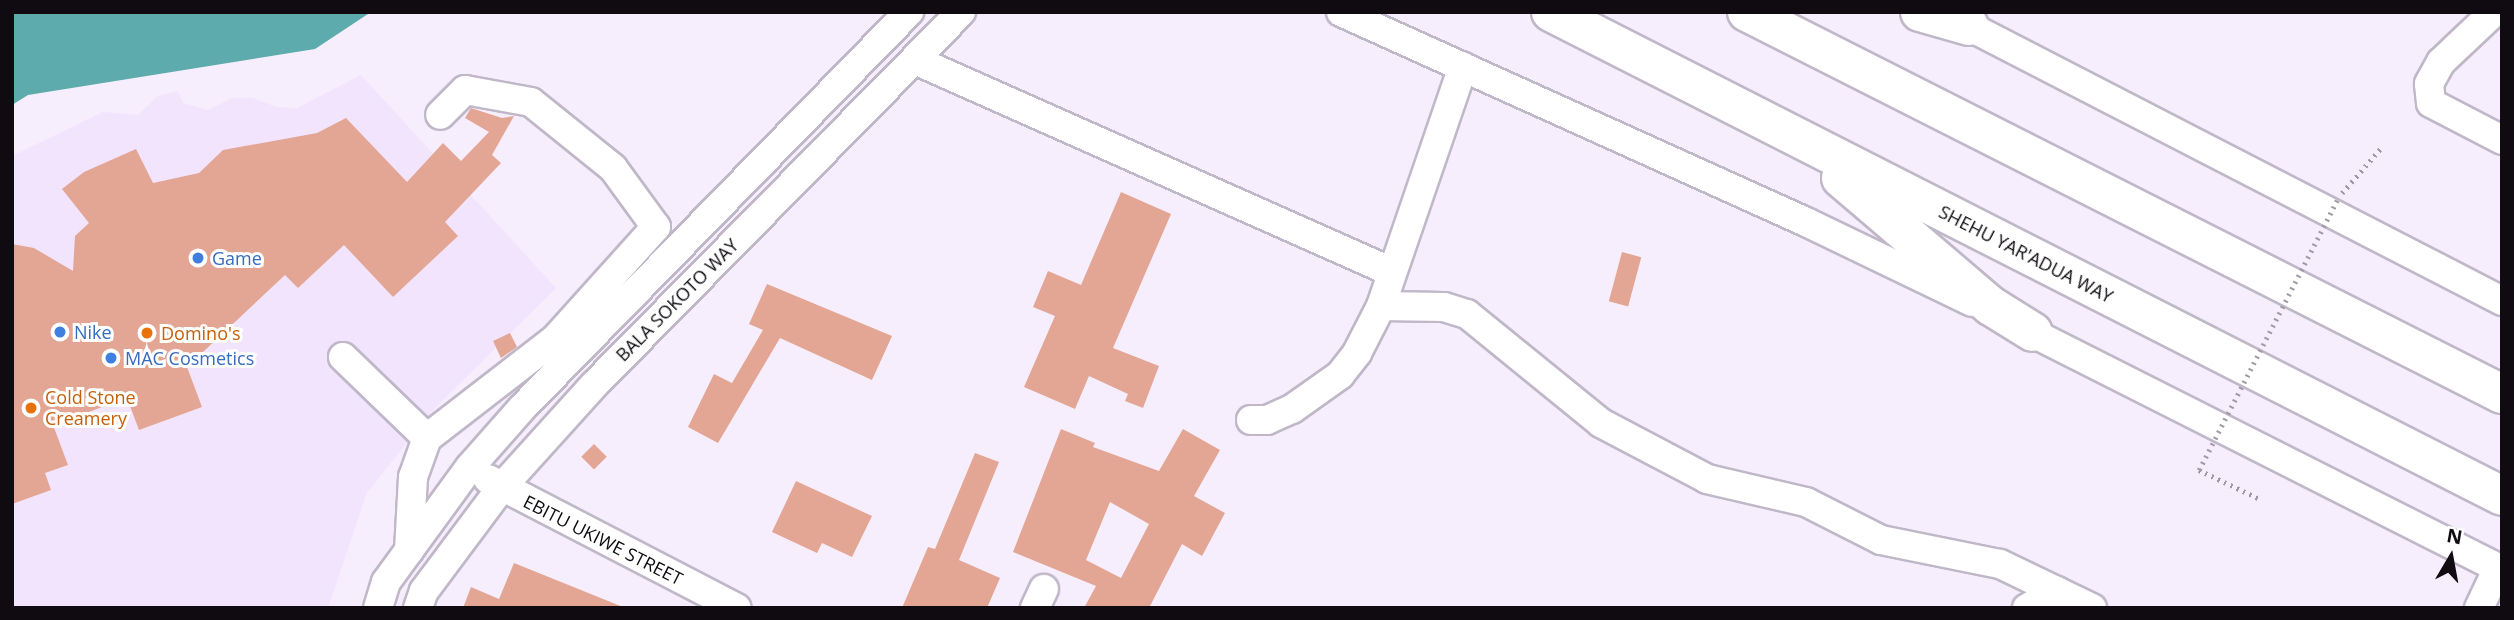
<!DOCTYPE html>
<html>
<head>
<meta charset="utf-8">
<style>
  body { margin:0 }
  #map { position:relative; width:2514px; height:620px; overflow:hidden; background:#f6eefd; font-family:"Open Sans",sans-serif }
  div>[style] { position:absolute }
  .built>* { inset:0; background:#f2e4fd }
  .water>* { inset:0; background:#5dabad }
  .building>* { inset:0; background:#e3a694; transform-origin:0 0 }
  .path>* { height:4.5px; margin-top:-2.25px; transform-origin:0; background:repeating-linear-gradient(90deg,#a099a5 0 2px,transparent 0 7px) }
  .roads { filter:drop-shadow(2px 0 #c0b7c8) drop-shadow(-2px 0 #c0b7c8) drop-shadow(0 2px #c0b7c8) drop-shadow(0 -2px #c0b7c8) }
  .minor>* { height:28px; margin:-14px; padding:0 14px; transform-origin:14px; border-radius:14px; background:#fff }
  .highway>* { height:38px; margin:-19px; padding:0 19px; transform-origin:19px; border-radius:19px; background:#fff }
  .path-bridge>* { height:4.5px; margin-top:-2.25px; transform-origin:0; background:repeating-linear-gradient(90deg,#a099a5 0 2px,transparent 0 7px) }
  .dots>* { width:19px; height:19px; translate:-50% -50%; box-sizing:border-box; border:4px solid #fff; border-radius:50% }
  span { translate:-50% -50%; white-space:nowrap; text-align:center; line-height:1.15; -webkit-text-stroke:6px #fff; paint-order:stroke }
  .street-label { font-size:18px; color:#0f0b11 }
  .shop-label { font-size:18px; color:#366cbe }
  .left { translate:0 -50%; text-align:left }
  .food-label { font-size:18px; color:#c56008 }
  .frame { position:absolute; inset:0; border:14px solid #0f0b11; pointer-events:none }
  .north { position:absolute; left:2416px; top:522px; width:70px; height:70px; -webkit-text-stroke:5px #fff; paint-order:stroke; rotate:10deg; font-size:19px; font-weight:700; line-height:28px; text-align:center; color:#0f0b11 }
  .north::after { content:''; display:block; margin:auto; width:24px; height:32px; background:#0f0b11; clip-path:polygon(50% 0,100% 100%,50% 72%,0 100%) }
</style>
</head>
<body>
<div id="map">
  <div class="built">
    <i style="clip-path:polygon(361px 75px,556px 288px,432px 411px,367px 493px,328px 608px,12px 608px,12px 156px,103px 112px,138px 115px,158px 96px,178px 91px,183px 103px,208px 110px,232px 98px,253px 98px,277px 107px,297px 108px)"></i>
  </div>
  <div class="water">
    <i style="clip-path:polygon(12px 12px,371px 12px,315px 49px,28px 95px,12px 105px)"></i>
  </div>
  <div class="building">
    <i style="clip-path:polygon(471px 108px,502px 118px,514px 116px,492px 155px,501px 163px,445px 222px,458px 236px,393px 297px,344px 245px,298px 288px,285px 275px,187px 367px,202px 407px,139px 430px,127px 398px,53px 425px,68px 465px,45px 473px,51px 490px,12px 504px,12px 244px,34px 248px,73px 271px,75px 236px,89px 223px,62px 189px,84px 172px,136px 149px,153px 183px,199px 173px,223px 150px,317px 133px,346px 118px,407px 182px,443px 143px,461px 161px,489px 132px,465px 118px)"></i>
    <i style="clip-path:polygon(1121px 192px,1171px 214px,1113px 348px,1159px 366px,1143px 408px,1125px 401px,1128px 394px,1089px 376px,1075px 409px,1024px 387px,1055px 316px,1033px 307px,1048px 271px,1081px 285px)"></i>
    <i style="left:1622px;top:252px;width:20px;height:51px;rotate:15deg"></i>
    <i style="clip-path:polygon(767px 284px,892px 336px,872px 380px,780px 338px,718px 443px,688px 427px,714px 374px,732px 383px,763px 330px,749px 324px)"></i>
    <i style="clip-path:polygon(510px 333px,517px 347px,501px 358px,493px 341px)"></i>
    <i style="clip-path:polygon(evenodd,1061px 429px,1095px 443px,1093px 447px,1159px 471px,1183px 429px,1220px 450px,1194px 496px,1225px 513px,1202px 556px,1182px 544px,1149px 608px,1084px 608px,1096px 586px,1013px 552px,1061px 429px,1110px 502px,1149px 524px,1121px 578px,1086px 560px,1110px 502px)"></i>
    <i style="left:594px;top:444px;width:18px;height:18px;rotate:45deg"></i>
    <i style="clip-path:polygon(975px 453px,999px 462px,959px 560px,1000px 578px,987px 608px,902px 608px,928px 547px,935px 549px)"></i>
    <i style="clip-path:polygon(796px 481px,872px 516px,852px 557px,822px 543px,817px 553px,772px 532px)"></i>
    <i style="clip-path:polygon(514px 563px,623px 607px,623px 608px,463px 608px,471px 587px,499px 599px)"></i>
  </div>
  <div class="path">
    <i style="left:2342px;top:193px;width:60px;rotate:-49.1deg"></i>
    <i style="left:2199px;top:470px;width:68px;rotate:25.4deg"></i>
  </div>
  <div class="roads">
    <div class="minor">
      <i style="left:1341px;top:12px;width:510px;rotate:24.3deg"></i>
      <i style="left:1806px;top:222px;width:184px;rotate:25.7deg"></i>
      <i style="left:2494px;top:12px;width:73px;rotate:136.7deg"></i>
      <i style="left:2441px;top:62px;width:25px;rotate:119deg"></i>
      <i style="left:2429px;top:84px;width:19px;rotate:84deg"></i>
      <i style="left:2431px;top:103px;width:80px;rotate:27.5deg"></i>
      <i style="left:1953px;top:18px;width:618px;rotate:27.27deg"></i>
      <i style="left:915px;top:60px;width:522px;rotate:23.96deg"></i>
      <i style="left:1381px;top:306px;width:63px;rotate:0.9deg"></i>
      <i style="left:1444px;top:307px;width:24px;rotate:17deg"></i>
      <i style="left:1467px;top:314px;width:173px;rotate:39.1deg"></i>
      <i style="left:1601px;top:423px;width:120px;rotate:27.8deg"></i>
      <i style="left:1707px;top:479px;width:102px;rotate:13.1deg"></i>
      <i style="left:1806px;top:502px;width:84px;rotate:26.9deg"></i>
      <i style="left:1881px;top:540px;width:121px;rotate:11.4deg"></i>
      <i style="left:2000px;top:564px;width:102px;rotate:25.6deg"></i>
      <i style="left:2017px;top:325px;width:543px;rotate:26.8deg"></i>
      <i style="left:343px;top:357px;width:117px;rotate:44deg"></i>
      <i style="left:427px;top:438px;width:41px;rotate:109.7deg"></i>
      <i style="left:413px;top:477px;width:74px;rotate:93.1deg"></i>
      <i style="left:1251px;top:420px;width:16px"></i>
      <i style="left:1267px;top:420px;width:27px;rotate:-24deg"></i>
      <i style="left:1292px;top:409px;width:59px;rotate:-35.3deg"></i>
      <i style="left:1340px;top:375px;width:28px;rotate:-52deg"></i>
      <i style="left:1357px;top:353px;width:53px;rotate:-62.9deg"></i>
      <i style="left:1381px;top:306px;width:253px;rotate:-71.1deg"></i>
      <i style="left:427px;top:438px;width:162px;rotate:-37.7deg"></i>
      <i style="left:555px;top:339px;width:151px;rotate:-48deg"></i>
      <i style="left:656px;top:227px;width:73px;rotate:-126.1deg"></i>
      <i style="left:613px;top:168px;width:105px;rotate:-141.2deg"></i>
      <i style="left:531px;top:102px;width:67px;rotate:-169.7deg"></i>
      <i style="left:465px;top:90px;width:35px;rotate:135deg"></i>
      <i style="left:488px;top:479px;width:280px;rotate:27.4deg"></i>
      <i style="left:378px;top:608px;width:27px;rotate:-73deg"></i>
      <i style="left:386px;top:582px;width:142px;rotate:-53.9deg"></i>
      <i style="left:470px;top:467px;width:79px;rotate:-48.6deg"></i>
      <i style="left:522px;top:408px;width:554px;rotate:-45.66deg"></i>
      <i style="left:418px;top:608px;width:18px;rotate:-71deg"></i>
      <i style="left:424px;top:591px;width:129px;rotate:-53.2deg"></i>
      <i style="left:501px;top:488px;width:139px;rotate:-47.9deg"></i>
      <i style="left:594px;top:385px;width:523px;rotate:-45.46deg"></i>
      <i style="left:1035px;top:608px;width:21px;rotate:-65deg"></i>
      <i style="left:2027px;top:608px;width:34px;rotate:-30deg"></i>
      <i style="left:2479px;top:608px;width:44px;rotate:-64.6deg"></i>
    </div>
    <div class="highway">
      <i style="left:1551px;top:12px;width:1067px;rotate:26.97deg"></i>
      <i style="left:1747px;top:12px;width:846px;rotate:26.84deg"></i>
      <i style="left:1920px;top:12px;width:51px;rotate:15.9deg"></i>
      <i style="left:1841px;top:178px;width:197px;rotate:40.5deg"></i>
      <i style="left:1991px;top:306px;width:49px;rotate:31.8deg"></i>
    </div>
  </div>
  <div class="path-bridge">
    <i style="left:2199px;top:470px;width:307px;rotate:-62.9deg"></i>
  </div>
  <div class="dots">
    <i style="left:198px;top:258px;background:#3f7fe0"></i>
    <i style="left:60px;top:332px;background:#3f7fe0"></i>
    <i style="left:147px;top:333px;background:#e8710a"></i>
    <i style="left:111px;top:358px;background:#3f7fe0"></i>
    <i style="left:31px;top:408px;background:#e8710a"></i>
  </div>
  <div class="street-label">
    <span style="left:2026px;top:254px;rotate:27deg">SHEHU YAR'ADUA WAY</span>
    <span style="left:677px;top:300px;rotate:-45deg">BALA SOKOTO WAY</span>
    <span style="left:603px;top:540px;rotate:27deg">EBITU UKIWE STREET</span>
  </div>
  <div class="shop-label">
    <span class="left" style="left:212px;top:258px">Game</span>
    <span class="left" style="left:74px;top:332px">Nike</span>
    <span class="left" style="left:125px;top:358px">MAC Cosmetics</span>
  </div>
  <div class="food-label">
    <span class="left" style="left:161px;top:333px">Domino's</span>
    <span class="left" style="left:45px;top:408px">Cold Stone<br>Creamery</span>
  </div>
  <div class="frame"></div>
  <div class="north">N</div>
</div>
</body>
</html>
